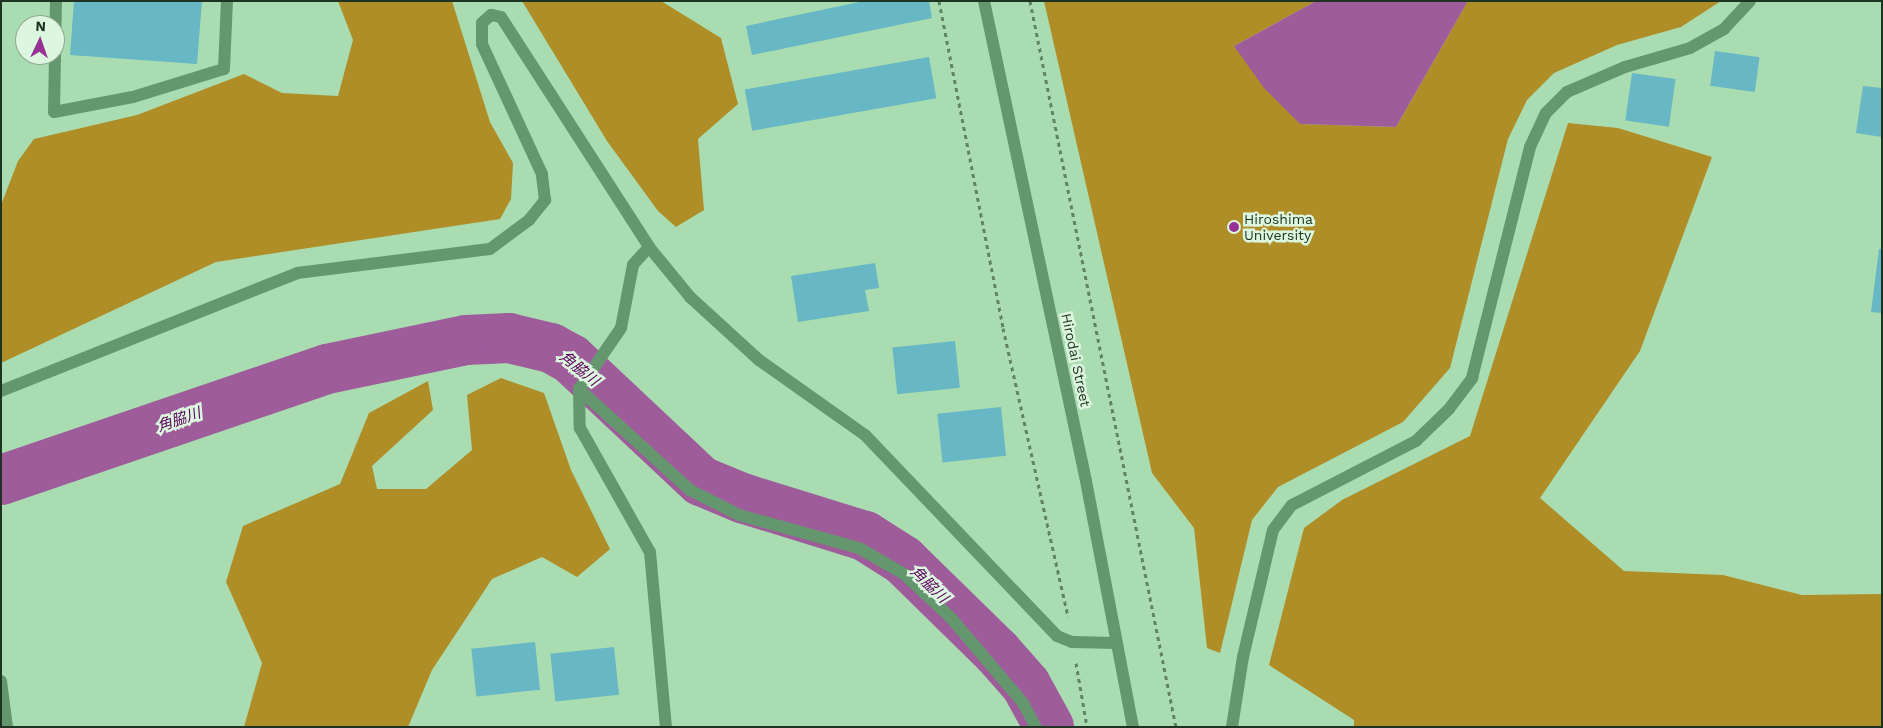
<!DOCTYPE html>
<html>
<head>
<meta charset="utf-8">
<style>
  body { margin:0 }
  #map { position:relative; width:1883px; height:728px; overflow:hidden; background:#a9ddb1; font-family:"Work Sans","Noto Sans JP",sans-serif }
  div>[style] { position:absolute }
  .forest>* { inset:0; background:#af8d27 }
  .water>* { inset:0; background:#9e5c9b }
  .river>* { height:50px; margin:-25px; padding:0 25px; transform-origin:25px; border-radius:25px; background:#9e5c9b }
  .building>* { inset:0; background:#67b7c4; transform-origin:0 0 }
  .path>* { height:3px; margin-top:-1.5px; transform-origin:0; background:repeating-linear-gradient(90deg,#608366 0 4px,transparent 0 8px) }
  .minor>* { height:12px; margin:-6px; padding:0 6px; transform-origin:6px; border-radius:6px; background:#65976e }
  .dots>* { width:14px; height:14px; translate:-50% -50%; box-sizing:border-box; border:2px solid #dcf6e0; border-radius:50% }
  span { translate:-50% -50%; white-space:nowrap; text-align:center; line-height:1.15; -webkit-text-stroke:5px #dcf6e0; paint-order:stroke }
  .poi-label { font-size:14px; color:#1f3323 }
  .left { translate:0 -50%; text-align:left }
  .street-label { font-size:14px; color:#1f3323 }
  .water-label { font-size:15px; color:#5c015a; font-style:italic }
  .frame { position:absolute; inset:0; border:2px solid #1f3323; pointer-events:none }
  .north { position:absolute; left:15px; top:15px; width:50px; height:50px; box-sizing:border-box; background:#dcf6e0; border:1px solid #90a894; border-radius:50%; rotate:3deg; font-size:14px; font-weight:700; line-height:20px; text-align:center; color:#1f3323 }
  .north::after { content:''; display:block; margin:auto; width:18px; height:22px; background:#983195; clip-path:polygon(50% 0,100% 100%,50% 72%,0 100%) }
</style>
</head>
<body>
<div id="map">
  <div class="forest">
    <i style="clip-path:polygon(338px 1px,452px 1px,490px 122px,513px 163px,511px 199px,500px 219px,216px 262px,1px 363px,1px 205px,18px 161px,34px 139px,137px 115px,244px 74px,282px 93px,338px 96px,353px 40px)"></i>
    <i style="clip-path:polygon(522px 1px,661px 1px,721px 38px,738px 104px,698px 139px,704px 210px,676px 227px,658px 211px,607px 141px)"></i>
    <i style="clip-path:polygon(1044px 1px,1316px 1px,1234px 46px,1300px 124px,1396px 127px,1468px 1px,1721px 1px,1681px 27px,1617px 45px,1554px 73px,1527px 100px,1508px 139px,1450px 368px,1403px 422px,1278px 487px,1252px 520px,1220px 653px,1207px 648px,1194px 528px,1152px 473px)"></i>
    <i style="clip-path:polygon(1568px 123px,1618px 128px,1712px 157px,1640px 351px,1540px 498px,1624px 571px,1723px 575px,1802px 595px,1882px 594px,1882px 727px,1354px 727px,1354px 720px,1269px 665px,1304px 528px,1342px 500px,1470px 436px)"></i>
    <i style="clip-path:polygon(501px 378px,544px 393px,571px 470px,610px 549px,577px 577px,542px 557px,492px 579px,432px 670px,408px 727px,244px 727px,262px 663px,226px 582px,243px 526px,340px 484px,369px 413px,428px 381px,433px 410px,372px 466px,377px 489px,426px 489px,472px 450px,467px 395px)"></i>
  </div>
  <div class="water">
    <i style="clip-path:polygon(1316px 1px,1468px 1px,1396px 127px,1300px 124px,1264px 88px,1234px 46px)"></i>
  </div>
  <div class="river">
    <i style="left:1px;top:480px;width:344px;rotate:-18.8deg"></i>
    <i style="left:327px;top:369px;width:142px;rotate:-11.8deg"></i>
    <i style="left:466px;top:340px;width:43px;rotate:-2.7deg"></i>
    <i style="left:509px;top:338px;width:43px;rotate:13.4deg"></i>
    <i style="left:551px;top:348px;width:23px;rotate:29deg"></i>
    <i style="left:571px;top:359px;width:178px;rotate:43.2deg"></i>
    <i style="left:701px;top:481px;width:44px;rotate:22.5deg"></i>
    <i style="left:742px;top:498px;width:129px;rotate:17.2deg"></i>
    <i style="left:865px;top:536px;width:45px;rotate:32.3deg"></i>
    <i style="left:903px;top:560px;width:132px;rotate:44.4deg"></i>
    <i style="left:997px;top:652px;width:44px;rotate:48.7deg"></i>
    <i style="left:1026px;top:685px;width:48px;rotate:61.3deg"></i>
  </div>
  <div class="building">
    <i style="clip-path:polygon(74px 1px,202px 1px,197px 64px,70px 55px)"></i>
    <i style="clip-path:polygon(864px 1px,929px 1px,932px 18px,752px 55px,746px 26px)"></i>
    <i style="left:1715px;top:51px;width:45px;height:35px;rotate:8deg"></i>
    <i style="left:929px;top:57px;width:42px;height:187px;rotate:80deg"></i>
    <i style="left:1632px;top:73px;width:44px;height:48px;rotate:8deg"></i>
    <i style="clip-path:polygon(1863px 86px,1882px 88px,1882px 137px,1856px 133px)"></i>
    <i style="clip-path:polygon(1879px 249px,1882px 249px,1882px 313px,1871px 312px)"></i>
    <i style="clip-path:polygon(875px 263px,879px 288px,865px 290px,869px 311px,798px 322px,791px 276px)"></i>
    <i style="left:955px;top:341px;width:47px;height:63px;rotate:84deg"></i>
    <i style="left:1001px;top:407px;width:49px;height:64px;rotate:84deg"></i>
    <i style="left:535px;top:642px;width:48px;height:64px;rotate:84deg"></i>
    <i style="left:614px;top:647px;width:48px;height:64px;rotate:84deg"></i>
  </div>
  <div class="path">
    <i style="left:939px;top:1px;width:333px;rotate:78.9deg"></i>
    <i style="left:1003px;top:328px;width:296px;rotate:77.3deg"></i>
    <i style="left:1030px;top:1px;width:741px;rotate:78.63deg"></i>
    <i style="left:1076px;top:663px;width:65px;rotate:80.2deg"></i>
  </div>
  <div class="minor">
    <i style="left:984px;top:1px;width:491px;rotate:78deg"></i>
    <i style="left:1086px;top:481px;width:250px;rotate:79.2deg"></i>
    <i style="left:55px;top:52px;width:51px;rotate:-88.9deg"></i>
    <i style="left:55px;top:55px;width:57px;rotate:91deg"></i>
    <i style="left:54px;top:112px;width:80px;rotate:-10.8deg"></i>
    <i style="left:133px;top:97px;width:95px;rotate:-17.1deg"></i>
    <i style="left:224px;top:69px;width:68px;rotate:-87.5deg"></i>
    <i style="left:649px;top:247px;width:24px;rotate:132deg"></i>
    <i style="left:633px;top:265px;width:64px;rotate:100.8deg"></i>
    <i style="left:621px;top:328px;width:74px;rotate:124.5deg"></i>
    <i style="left:579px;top:389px;width:39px;rotate:89deg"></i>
    <i style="left:580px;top:428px;width:142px;rotate:60.6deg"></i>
    <i style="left:650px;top:552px;width:176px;rotate:84.8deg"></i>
    <i style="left:579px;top:389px;width:150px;rotate:42.3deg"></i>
    <i style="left:690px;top:490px;width:55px;rotate:27deg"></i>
    <i style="left:739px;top:515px;width:124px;rotate:15.4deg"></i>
    <i style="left:859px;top:548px;width:52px;rotate:30deg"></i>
    <i style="left:904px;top:574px;width:64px;rotate:43.1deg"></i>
    <i style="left:951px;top:618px;width:111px;rotate:49.7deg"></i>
    <i style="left:1023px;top:703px;width:27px;rotate:62deg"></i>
    <i style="left:1px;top:391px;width:319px;rotate:-21.7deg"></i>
    <i style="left:297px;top:273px;width:194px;rotate:-7.1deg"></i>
    <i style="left:490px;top:249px;width:49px;rotate:-36.6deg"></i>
    <i style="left:529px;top:220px;width:26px;rotate:-51deg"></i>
    <i style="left:545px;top:200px;width:26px;rotate:-97deg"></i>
    <i style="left:542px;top:174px;width:143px;rotate:-114.8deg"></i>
    <i style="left:482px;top:44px;width:21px;rotate:-90deg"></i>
    <i style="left:482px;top:23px;width:12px;rotate:-42deg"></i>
    <i style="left:491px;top:15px;width:10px;rotate:11deg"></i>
    <i style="left:501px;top:17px;width:274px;rotate:57.2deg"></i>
    <i style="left:649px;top:247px;width:65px;rotate:50.6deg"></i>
    <i style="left:690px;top:297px;width:93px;rotate:42.4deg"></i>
    <i style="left:759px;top:360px;width:130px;rotate:35.3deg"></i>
    <i style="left:865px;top:435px;width:278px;rotate:46.3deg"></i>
    <i style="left:1057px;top:636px;width:16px;rotate:22deg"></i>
    <i style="left:1072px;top:642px;width:44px;rotate:1.3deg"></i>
    <i style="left:1px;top:681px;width:46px;rotate:82.6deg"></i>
    <i style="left:1232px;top:727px;width:71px;rotate:-81.1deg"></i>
    <i style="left:1243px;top:657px;width:130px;rotate:-76.7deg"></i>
    <i style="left:1273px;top:530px;width:31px;rotate:-53deg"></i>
    <i style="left:1292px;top:505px;width:140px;rotate:-27.3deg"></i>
    <i style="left:1416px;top:441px;width:46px;rotate:-44.1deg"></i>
    <i style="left:1449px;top:409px;width:39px;rotate:-53deg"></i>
    <i style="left:1472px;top:378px;width:238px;rotate:-75.9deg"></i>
    <i style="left:1530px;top:147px;width:38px;rotate:-65deg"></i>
    <i style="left:1546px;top:113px;width:30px;rotate:-45deg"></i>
    <i style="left:1567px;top:92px;width:63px;rotate:-23.3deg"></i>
    <i style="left:1625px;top:67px;width:68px;rotate:-16.3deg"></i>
    <i style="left:1690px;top:48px;width:39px;rotate:-29deg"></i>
    <i style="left:1724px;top:29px;width:38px;rotate:-47deg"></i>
  </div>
  <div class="dots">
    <i style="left:1234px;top:227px;background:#983195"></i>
  </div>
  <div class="poi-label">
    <span class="left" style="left:1244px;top:227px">Hiroshima<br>University</span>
  </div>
  <div class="street-label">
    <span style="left:1076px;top:360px;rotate:78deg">Hirodai Street</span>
  </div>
  <div class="water-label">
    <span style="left:579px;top:369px;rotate:39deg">角脇川</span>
    <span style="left:179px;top:420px;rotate:-19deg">角脇川</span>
    <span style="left:929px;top:585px;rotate:44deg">角脇川</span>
  </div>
  <div class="frame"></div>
  <div class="north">N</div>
</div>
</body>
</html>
